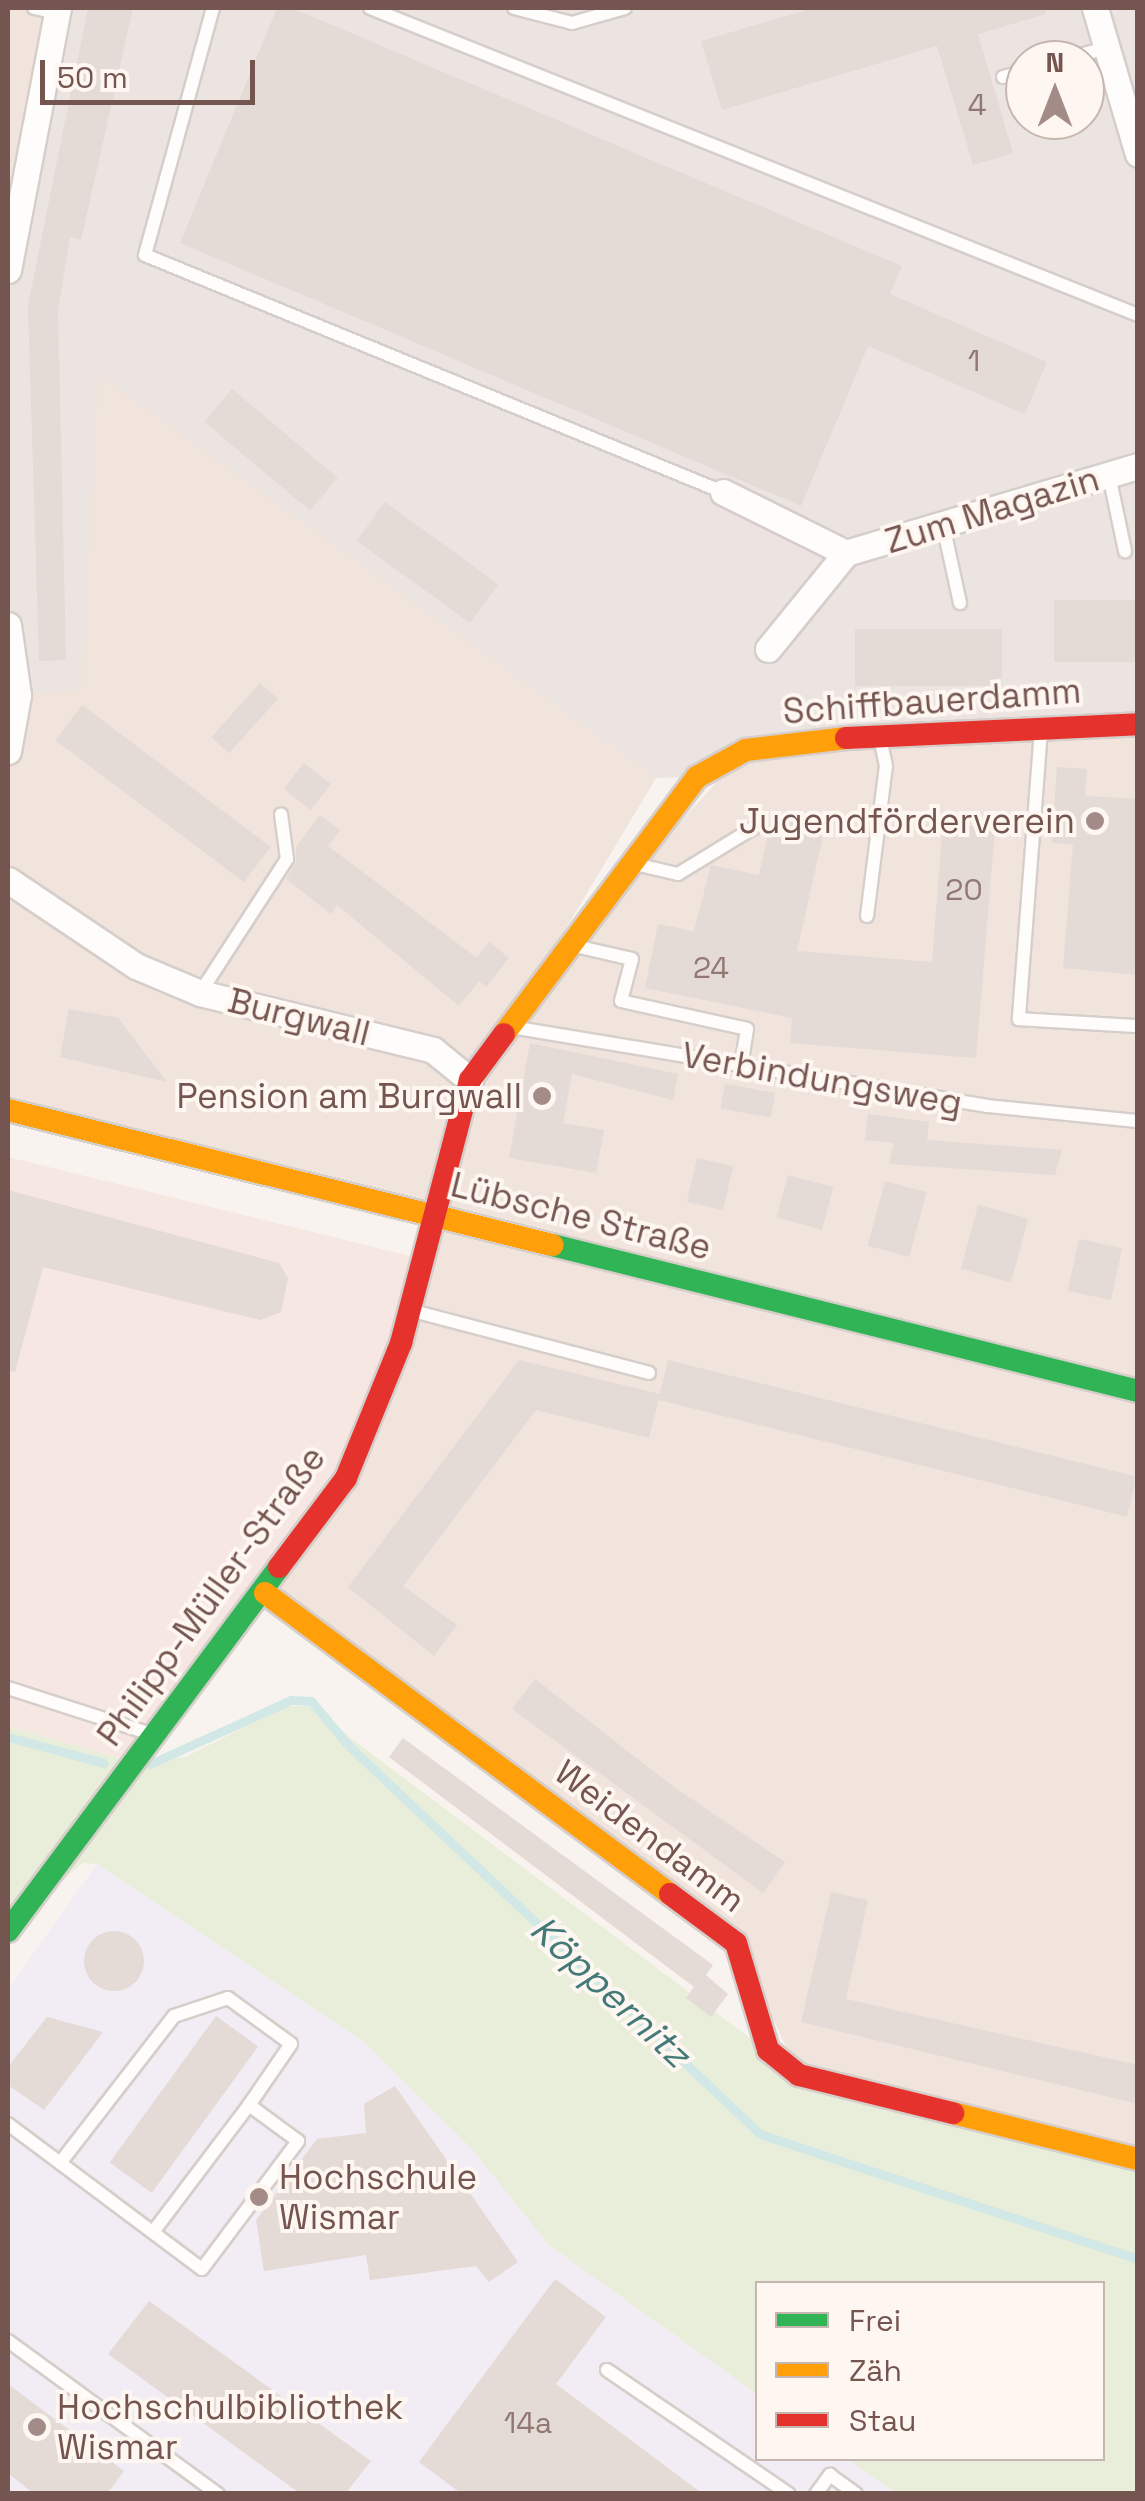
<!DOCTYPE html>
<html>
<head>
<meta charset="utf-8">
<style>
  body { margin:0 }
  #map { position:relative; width:1145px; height:2501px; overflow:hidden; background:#f8f3ee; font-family:"Space Grotesk",sans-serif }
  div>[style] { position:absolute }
  .residential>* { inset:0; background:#f0e4dc }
  .commercial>* { inset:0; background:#f7e7e3 }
  .industrial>* { inset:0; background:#ece4e0 }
  .education>* { inset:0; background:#f2ecf4 }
  .green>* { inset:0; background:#e9eeda }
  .stream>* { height:9px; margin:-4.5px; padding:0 4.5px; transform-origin:4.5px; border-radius:4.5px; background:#d1e8e6 }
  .building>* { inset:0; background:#e4dad6; transform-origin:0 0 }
  .round { border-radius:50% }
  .roads { filter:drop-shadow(2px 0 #d6ceca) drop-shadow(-2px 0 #d6ceca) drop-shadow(0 2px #d6ceca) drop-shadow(0 -2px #d6ceca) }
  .lane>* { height:12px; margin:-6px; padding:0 6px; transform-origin:6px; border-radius:6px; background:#fefdfc }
  .street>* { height:25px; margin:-12.5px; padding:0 12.5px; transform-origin:12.5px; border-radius:12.5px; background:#fefdfc }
  .fast>* { height:22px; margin:-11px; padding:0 11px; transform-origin:11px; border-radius:11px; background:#30b455 }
  .slow>* { height:22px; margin:-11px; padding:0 11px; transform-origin:11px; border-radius:11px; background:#ff9f0a }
  .jam>* { height:22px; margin:-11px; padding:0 11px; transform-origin:11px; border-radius:11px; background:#e5322d }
  .dots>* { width:28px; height:28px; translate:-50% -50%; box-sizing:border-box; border:5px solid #fef6f1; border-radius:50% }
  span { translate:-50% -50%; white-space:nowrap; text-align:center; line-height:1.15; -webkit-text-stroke:8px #fef6f1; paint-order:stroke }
  .number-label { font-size:30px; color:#927873 }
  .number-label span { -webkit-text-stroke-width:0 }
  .street-label { font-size:35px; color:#75554f }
  .poi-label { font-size:35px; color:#75554f }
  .right { translate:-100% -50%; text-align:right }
  .left { translate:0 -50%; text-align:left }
  .water-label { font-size:38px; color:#437977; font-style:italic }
  .frame { position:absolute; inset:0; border:10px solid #75554f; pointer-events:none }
  .legend { position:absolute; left:755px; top:2281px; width:350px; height:180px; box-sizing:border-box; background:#fef6f1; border:2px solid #c7b6b0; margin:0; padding:12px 18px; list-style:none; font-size:30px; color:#75554f }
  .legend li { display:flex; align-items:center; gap:20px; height:50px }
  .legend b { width:50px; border:2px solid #c7b6b0 }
  .north { position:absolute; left:1005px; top:40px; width:100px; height:100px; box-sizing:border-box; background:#fef6f1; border:2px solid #c7b6b0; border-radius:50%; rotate:0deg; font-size:28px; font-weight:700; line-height:40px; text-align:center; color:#75554f }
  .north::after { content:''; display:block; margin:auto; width:35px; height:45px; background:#a38c87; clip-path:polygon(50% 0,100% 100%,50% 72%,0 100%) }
  .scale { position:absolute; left:40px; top:60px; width:215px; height:45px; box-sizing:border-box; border:5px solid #75554f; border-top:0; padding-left:12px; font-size:30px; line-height:35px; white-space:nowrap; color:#75554f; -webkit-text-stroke:8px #fef6f1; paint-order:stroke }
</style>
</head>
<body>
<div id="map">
  <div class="residential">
    <i style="clip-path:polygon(8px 8px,168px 8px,99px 374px,656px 778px,515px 1013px,568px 945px,746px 750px,1137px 724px,1137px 2159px,799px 2075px,746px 1959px,265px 1593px,431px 1216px,8px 1110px)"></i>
  </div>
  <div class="commercial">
    <i style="clip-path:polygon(8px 1157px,422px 1259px,346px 1478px,136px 1763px,8px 1726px)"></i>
  </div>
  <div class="industrial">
    <i style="clip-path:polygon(evenodd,58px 8px,1137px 8px,1137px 724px,879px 736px,697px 777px,656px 778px,99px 375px,81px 689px,18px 695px,8px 625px,8px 270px,58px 8px,1025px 60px,1085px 60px,1085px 120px,1025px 120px,1025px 60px)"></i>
  </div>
  <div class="education">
    <i style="clip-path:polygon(97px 1864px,364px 2042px,472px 2149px,549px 2245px,757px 2394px,758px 2458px,847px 2459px,896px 2493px,8px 2494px,8px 1989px)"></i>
  </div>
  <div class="green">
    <i style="clip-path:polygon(287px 1706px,308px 1706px,799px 2075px,1137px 2159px,1137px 2493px,896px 2493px,847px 2459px,1102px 2458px,1102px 2284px,758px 2284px,757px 2394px,549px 2245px,472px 2149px,364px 2042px,97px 1864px,82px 1863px,8px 1931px,8px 1726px,136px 1763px,185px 1757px)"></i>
  </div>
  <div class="stream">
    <i style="left:8px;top:1737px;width:99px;rotate:15.2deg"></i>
    <i style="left:150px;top:1764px;width:155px;rotate:-24.4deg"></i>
    <i style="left:291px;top:1700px;width:20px;rotate:3deg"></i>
    <i style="left:311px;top:1701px;width:59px;rotate:49.8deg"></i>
    <i style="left:349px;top:1746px;width:565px;rotate:43.35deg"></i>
    <i style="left:760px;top:2134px;width:398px;rotate:18.3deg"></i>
  </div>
  <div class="building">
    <i style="clip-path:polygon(88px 8px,133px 8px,81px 240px,70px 237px,58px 310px,66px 660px,39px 661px,28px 305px)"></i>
    <i style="clip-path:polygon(277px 8px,292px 8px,902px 266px,890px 294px,1047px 362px,1025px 414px,868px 346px,801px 506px,180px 243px)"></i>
    <i style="clip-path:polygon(814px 8px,1045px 8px,1046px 14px,978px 34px,1013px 153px,973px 165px,937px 46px,722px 110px,701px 41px)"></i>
    <i style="left:232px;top:389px;width:138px;height:43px;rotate:40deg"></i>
    <i style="left:385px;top:502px;width:140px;height:48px;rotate:36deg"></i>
    <i style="left:1054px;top:600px;width:84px;height:62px"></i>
    <i style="left:855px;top:629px;width:147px;height:57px"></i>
    <i style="left:260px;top:683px;width:24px;height:73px;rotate:42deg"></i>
    <i style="left:82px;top:705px;width:236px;height:44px;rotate:37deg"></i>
    <i style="left:304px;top:763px;width:34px;height:33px;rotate:38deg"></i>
    <i style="clip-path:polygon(1057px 767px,1087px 769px,1085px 796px,1138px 799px,1138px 975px,1063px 968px,1073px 844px,1052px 843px)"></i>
    <i style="clip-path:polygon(773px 811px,826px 822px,797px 951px,932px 962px,943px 824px,995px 828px,976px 1058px,790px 1043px,792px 1018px,645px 988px,658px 924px,694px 931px,711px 865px,759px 875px)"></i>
    <i style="clip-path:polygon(320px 815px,340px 830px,328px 846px,477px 958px,489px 942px,509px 958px,486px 987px,479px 981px,459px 1006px,337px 905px,331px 914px,286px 879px,296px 863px,296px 847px)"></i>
    <i style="clip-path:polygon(69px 1009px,118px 1018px,167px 1082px,60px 1057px)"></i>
    <i style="clip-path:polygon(530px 1043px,678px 1074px,673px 1100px,572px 1074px,563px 1123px,604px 1130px,596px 1173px,509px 1158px)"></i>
    <i style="left:725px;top:1084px;width:51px;height:25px;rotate:10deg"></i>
    <i style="clip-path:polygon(868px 1114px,929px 1122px,927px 1140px,1062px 1150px,1055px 1175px,889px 1164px,894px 1143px,865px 1140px)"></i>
    <i style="left:697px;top:1158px;width:37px;height:45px;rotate:13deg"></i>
    <i style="left:788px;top:1175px;width:47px;height:44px;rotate:15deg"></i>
    <i style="left:885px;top:1181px;width:43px;height:67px;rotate:15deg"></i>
    <i style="clip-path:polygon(8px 1190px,279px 1263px,288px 1278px,281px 1312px,260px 1320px,43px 1267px,15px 1372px,8px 1371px)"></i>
    <i style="left:978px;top:1205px;width:52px;height:66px;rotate:15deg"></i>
    <i style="left:1079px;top:1239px;width:44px;height:53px;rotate:12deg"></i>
    <i style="clip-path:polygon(519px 1360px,660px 1394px,649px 1438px,536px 1410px,403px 1586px,457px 1625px,434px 1656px,348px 1587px)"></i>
    <i style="left:668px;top:1360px;width:483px;height:41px;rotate:14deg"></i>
    <i style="clip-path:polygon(535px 1679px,671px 1785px,785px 1862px,763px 1893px,512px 1709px)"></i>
    <i style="clip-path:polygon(403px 1738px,713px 1965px,706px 1975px,728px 1994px,711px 2017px,686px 1998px,694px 1987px,389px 1757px)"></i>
    <i style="clip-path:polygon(831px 1892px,868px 1900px,846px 1999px,1138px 2065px,1138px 2104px,801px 2022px)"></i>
    <i class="round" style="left:84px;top:1931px;width:60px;height:60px"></i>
    <i style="left:216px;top:2016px;width:52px;height:181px;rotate:36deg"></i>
    <i style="clip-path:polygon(47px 2017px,103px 2032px,44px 2110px,8px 2085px,8px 2067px)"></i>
    <i style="clip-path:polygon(395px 2086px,518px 2262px,489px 2282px,476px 2266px,370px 2280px,366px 2255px,264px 2271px,256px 2220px,317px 2139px,366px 2133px,364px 2104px)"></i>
    <i style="clip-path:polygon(555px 2279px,606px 2317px,556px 2384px,703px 2494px,462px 2494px,419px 2462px)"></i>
    <i style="clip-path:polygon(149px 2301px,371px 2461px,345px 2494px,301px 2494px,108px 2354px)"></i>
    <i style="clip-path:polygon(8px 2384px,124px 2471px,107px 2494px,34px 2494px,8px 2473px)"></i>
  </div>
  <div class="roads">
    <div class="lane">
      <i style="left:34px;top:8px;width:24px;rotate:12deg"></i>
      <i style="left:213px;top:8px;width:256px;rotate:105.4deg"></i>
      <i style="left:145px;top:255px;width:625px;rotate:22.3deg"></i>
      <i style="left:370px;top:8px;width:827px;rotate:21.79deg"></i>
      <i style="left:514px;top:8px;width:60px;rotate:14.5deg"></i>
      <i style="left:572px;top:23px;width:55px;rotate:-15.8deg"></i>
      <i style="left:1062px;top:60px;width:46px;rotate:-15.3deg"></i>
      <i style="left:1003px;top:77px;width:23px;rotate:-15deg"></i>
      <i style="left:1109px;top:475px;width:78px;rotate:78.1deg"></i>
      <i style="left:943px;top:525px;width:80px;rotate:77.7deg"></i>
      <i style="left:1041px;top:730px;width:290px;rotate:94.4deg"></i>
      <i style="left:1019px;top:1019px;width:119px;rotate:3.4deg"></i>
      <i style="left:639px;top:865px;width:40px;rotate:13deg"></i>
      <i style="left:678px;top:874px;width:88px;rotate:-31.5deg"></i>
      <i style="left:867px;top:916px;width:151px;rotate:-82.8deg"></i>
      <i style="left:886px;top:766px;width:29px;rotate:-102deg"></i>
      <i style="left:575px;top:946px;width:58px;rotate:12.8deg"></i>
      <i style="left:632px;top:959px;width:43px;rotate:104.7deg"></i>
      <i style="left:621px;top:1001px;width:129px;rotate:12.5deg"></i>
      <i style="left:747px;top:1029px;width:36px;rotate:99deg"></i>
      <i style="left:200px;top:993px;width:160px;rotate:-57deg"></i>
      <i style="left:287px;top:859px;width:45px;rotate:-97.6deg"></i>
      <i style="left:517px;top:1028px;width:476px;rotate:9.4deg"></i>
      <i style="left:987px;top:1106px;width:152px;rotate:5.7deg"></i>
      <i style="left:413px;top:1311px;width:244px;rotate:14.7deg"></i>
      <i style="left:8px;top:1688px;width:147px;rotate:17.8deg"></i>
      <i style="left:8px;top:2124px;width:242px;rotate:36.8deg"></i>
      <i style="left:202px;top:2269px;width:160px;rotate:-53.1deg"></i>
      <i style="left:298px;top:2141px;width:61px;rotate:-143.7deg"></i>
      <i style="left:249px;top:2105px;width:159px;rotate:127.1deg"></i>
      <i style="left:60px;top:2163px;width:186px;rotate:-52.2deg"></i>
      <i style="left:174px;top:2016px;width:57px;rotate:-18.4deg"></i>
      <i style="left:228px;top:1998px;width:78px;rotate:36.1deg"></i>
      <i style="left:291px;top:2044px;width:74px;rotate:124.5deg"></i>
      <i style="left:8px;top:2341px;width:260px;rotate:36.1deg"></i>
      <i style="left:607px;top:2370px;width:220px;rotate:34.3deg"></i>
      <i style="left:816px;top:2494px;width:24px;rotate:-54deg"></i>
      <i style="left:830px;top:2475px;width:32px;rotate:36deg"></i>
    </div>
    <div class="street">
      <i style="left:1095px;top:8px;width:152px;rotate:73.6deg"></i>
      <i style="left:8px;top:270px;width:267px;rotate:-79.2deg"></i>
      <i style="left:723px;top:492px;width:137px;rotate:26.4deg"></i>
      <i style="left:8px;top:625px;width:71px;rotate:81.9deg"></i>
      <i style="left:18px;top:695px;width:57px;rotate:100.1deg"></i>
      <i style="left:768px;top:649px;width:124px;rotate:-50.9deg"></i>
      <i style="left:846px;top:553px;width:305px;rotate:-16.6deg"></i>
      <i style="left:8px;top:880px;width:154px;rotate:33.9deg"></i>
      <i style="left:136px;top:966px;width:69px;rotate:22.9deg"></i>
      <i style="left:200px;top:993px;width:240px;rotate:13.7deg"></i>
      <i style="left:433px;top:1050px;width:48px;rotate:39deg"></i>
    </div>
    <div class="fast">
      <i style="left:552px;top:1245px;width:604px;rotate:13.99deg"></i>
      <i style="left:8px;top:1931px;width:454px;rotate:-53.3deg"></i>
    </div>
    <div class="slow">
      <i style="left:504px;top:1034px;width:321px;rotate:-53.1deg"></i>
      <i style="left:697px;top:777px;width:56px;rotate:-28.9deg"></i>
      <i style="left:746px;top:750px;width:101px;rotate:-6.8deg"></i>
      <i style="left:8px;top:1110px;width:561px;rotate:13.94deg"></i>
      <i style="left:265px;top:1593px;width:505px;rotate:36.62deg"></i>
      <i style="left:953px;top:2113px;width:191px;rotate:14deg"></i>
    </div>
    <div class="jam">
      <i style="left:846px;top:738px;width:292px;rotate:-2.7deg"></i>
      <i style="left:279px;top:1567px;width:111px;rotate:-53deg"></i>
      <i style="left:346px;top:1478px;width:146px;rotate:-67.8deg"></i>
      <i style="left:401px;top:1343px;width:272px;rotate:-75.3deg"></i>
      <i style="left:470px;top:1080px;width:57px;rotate:-53.5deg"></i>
      <i style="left:670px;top:1894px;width:82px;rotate:36.6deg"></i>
      <i style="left:736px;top:1943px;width:112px;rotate:73.3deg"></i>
      <i style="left:768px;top:2050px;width:40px;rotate:39deg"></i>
      <i style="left:799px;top:2075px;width:159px;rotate:13.9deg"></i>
    </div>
  </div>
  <div class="dots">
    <i style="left:1095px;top:821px;background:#a38c87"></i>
    <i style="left:542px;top:1096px;background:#a38c87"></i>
    <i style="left:259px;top:2197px;background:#a38c87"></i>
    <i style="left:37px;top:2427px;background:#a38c87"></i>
  </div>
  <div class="number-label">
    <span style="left:977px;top:105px">4</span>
    <span style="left:974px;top:361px">1</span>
    <span style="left:964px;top:890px">20</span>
    <span style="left:711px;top:968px">24</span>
    <span style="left:528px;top:2423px">14a</span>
  </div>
  <div class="street-label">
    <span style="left:992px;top:510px;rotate:-17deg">Zum Magazin</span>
    <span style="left:932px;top:701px;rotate:-4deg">Schiffbauerdamm</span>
    <span style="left:299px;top:1017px;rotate:14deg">Burgwall</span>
    <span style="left:822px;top:1079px;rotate:10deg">Verbindungsweg</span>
    <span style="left:581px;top:1216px;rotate:14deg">Lübsche Straße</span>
    <span style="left:211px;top:1596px;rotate:-54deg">Philipp-Müller-Straße</span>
    <span style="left:650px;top:1836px;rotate:37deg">Weidendamm</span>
  </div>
  <div class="poi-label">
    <span class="right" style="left:1075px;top:821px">Jugendförderverein</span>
    <span class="right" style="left:522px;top:1096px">Pension am Burgwall</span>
    <span class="left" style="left:279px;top:2197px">Hochschule<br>Wismar</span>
    <span class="left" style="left:57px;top:2427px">Hochschulbibliothek<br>Wismar</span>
  </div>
  <div class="water-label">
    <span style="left:610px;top:1992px;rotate:43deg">Köppernitz</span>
  </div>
  <div class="frame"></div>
  <ul class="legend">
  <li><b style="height:12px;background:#30b455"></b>Frei</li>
  <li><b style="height:12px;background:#ff9f0a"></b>Zäh</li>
  <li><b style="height:12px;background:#e5322d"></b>Stau</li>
  </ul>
  <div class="north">N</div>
  <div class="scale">50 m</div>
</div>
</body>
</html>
